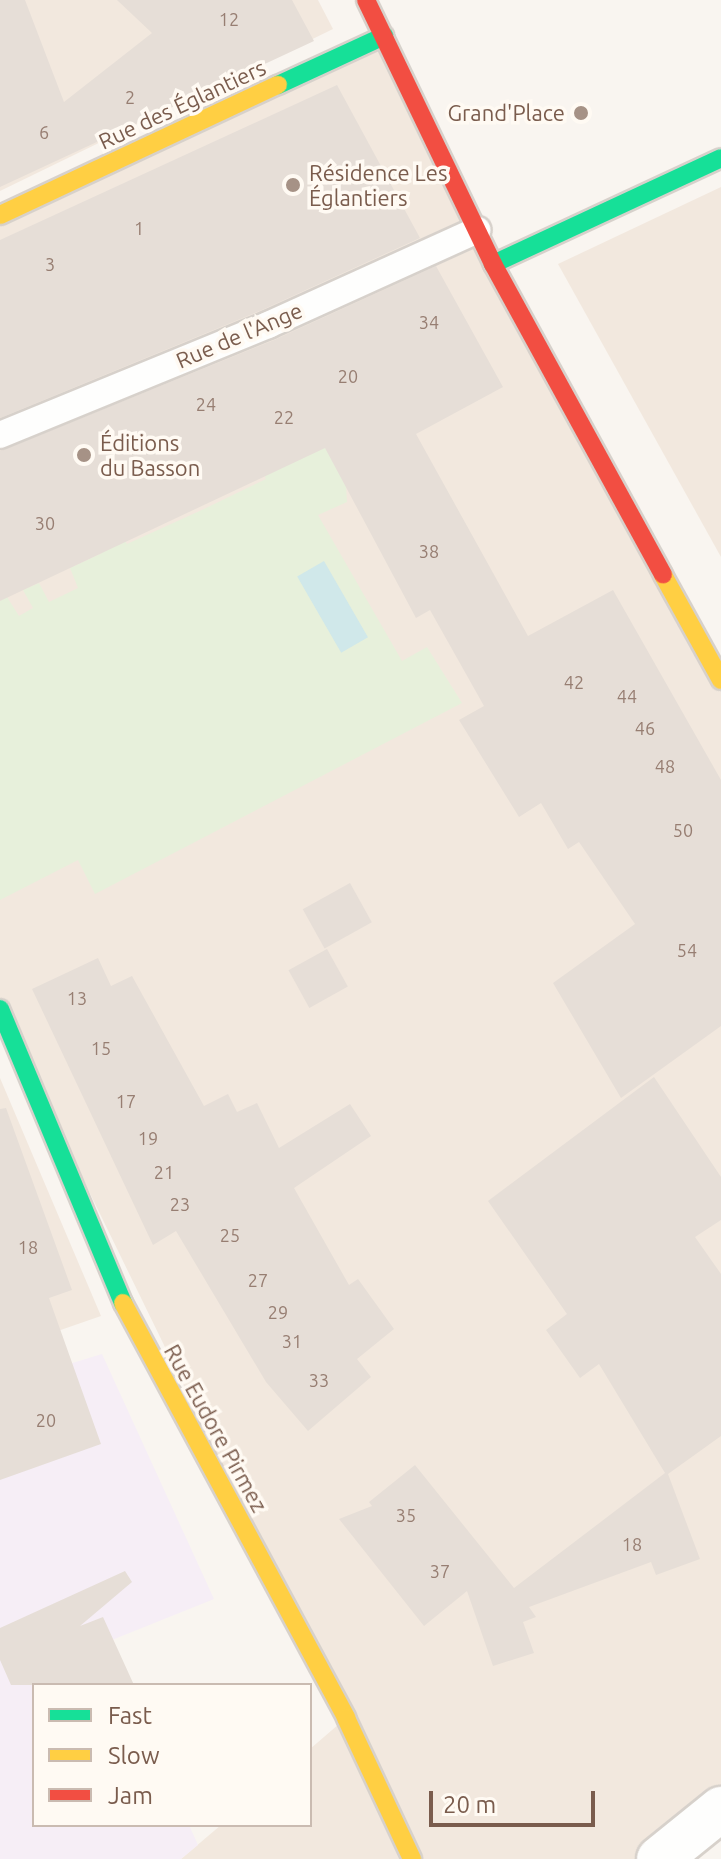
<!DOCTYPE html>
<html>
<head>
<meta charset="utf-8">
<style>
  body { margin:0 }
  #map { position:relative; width:721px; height:1859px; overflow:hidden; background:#f9f5f0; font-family:Ubuntu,sans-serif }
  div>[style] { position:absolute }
  .residential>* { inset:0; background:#f2e8de }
  .education>* { inset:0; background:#f6eef6 }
  .green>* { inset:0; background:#e7f0db }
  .water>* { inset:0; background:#d0e8ea; transform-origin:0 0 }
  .building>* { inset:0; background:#e6ded7; transform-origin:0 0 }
  .roads { filter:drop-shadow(2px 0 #d7d1cb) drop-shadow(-2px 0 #d7d1cb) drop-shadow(0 2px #d7d1cb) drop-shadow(0 -2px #d7d1cb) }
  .lane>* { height:26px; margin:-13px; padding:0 13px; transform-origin:13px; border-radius:13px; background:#fefefd }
  .street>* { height:44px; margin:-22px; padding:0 22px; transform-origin:22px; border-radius:22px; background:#fefefd }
  .fast>* { height:18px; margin:-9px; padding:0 9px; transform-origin:9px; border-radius:9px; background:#16e098 }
  .slow>* { height:18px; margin:-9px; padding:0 9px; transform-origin:9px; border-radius:9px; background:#ffcf43 }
  .jam>* { height:18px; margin:-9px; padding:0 9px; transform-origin:9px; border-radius:9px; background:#f24e42 }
  .dots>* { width:22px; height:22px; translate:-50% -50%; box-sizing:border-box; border:4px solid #fffaf3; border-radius:50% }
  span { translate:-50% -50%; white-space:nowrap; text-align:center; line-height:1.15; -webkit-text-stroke:7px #fffaf3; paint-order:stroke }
  .number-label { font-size:18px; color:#977e72 }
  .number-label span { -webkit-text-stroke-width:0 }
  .street-label { font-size:22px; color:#7a5c4d }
  .poi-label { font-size:22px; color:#7a5c4d }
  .right { translate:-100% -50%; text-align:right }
  .left { translate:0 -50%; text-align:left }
  .legend { position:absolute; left:32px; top:1683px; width:280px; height:144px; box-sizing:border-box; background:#fffaf3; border:2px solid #cabbb1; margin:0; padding:10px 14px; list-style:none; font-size:24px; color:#7a5c4d }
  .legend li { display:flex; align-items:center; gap:16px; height:40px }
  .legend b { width:40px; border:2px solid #cabbb1 }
  .scale { position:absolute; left:429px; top:1791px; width:166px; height:36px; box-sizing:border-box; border:4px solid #7a5c4d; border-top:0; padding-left:10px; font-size:24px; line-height:28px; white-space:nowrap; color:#7a5c4d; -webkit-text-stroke:6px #fffaf3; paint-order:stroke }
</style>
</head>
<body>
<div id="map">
  <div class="residential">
    <i style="clip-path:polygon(0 0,318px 0,333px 29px,0 191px)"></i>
    <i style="clip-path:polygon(384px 36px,721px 680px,721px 1809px,659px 1859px,181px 1859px,221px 1825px,310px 1825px,310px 1749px,346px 1718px,0 1009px,0 215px)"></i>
    <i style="clip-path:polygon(721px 187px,721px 557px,558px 264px)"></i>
    <i style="clip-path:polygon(0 1078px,101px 1316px,0 1351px)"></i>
  </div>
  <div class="education">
    <i style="clip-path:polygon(102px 1354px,214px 1599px,107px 1642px,34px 1685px,34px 1825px,189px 1825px,198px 1845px,181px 1859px,0 1859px,0 1385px)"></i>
  </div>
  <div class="green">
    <i style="clip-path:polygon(320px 434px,346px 485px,347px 502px,318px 515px,402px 661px,427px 647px,462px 703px,95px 894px,78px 860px,0 900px,0 600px,7px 597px,19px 616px,33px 608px,23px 590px,39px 583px,49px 602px,78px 588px,70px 568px,102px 553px,96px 537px,116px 527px,127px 544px,204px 509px,266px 479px,260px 465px)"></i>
  </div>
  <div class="water">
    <i style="left:324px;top:561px;width:88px;height:31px;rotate:60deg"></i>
  </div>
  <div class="building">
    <i style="clip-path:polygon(0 0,25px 0,64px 102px,152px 33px,117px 0,292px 0,314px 41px,0 187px)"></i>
    <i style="clip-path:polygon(337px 85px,420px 238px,262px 310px,0 418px,0 240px)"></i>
    <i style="clip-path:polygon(436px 266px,503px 387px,416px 434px,528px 636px,613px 590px,721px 780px,721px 1026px,621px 1098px,553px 983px,635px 924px,579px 842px,568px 849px,541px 803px,519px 817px,459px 720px,484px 706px,430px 610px,416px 618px,325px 448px,0 601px,0 451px,274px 340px)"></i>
    <i style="left:350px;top:883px;width:45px;height:54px;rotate:61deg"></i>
    <i style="left:327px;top:949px;width:43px;height:44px;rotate:61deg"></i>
    <i style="clip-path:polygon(98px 958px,111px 986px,132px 976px,204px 1106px,228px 1094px,237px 1112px,257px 1103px,279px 1148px,350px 1104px,371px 1136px,294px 1188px,349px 1285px,358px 1279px,394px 1329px,357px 1359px,371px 1377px,308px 1431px,266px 1382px,176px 1231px,153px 1245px,32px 989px)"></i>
    <i style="clip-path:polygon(654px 1077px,721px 1177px,721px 1220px,695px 1237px,721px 1274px,721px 1436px,668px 1474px,700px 1559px,656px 1575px,651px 1562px,529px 1607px,536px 1617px,523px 1622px,534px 1653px,493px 1666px,467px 1591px,424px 1626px,339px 1519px,372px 1506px,369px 1502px,415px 1465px,514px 1588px,665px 1473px,599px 1364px,580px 1378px,546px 1330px,567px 1314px,488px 1201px)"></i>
    <i style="clip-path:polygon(6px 1108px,72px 1290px,49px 1298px,101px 1444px,0 1480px,0 1109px)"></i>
    <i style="clip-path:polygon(125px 1571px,132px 1582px,80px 1626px,103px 1617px,134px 1685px,11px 1685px,0 1660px,0 1628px)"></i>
  </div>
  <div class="roads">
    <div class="lane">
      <i style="left:0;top:435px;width:290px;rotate:-22.3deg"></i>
      <i style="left:268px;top:325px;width:230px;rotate:-24.4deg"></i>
    </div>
    <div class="street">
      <i style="left:659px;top:1859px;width:80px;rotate:-38.9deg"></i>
    </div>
    <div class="fast">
      <i style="left:278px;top:85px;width:117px;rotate:-24.8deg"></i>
      <i style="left:493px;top:264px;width:251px;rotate:-24.9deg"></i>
      <i style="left:0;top:1009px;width:319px;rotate:67.3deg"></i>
    </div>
    <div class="slow">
      <i style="left:0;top:215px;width:307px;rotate:-25.1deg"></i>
      <i style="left:663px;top:575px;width:120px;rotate:61.1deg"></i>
      <i style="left:123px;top:1303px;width:471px;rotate:61.7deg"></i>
      <i style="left:346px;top:1718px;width:156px;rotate:64.9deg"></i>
    </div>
    <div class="jam">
      <i style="left:366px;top:0;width:293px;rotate:64.3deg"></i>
      <i style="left:493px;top:264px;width:354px;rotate:61.3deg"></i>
    </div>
  </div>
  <div class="dots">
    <i style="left:581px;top:113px;background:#a69286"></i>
    <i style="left:293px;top:185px;background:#a69286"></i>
    <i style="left:84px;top:455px;background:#a69286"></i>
  </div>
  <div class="number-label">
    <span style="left:229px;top:19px">12</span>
    <span style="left:130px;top:97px">2</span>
    <span style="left:44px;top:132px">6</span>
    <span style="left:139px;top:228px">1</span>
    <span style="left:50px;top:264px">3</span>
    <span style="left:429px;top:322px">34</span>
    <span style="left:348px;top:376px">20</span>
    <span style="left:206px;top:404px">24</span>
    <span style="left:284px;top:417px">22</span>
    <span style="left:45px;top:523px">30</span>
    <span style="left:429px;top:551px">38</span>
    <span style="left:574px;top:682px">42</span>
    <span style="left:627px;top:696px">44</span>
    <span style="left:645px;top:728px">46</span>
    <span style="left:665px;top:766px">48</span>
    <span style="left:683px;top:830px">50</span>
    <span style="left:687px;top:950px">54</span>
    <span style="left:77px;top:998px">13</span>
    <span style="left:101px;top:1048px">15</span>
    <span style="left:126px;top:1101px">17</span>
    <span style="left:148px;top:1138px">19</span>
    <span style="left:164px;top:1172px">21</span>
    <span style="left:180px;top:1204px">23</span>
    <span style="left:230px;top:1235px">25</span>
    <span style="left:28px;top:1247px">18</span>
    <span style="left:258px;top:1280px">27</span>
    <span style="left:278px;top:1312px">29</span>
    <span style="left:292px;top:1341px">31</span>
    <span style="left:319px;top:1380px">33</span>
    <span style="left:46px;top:1420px">20</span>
    <span style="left:406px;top:1515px">35</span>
    <span style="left:632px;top:1544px">18</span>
    <span style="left:440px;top:1571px">37</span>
  </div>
  <div class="street-label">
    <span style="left:182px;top:104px;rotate:-25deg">Rue des Églantiers</span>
    <span style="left:239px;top:335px;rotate:-23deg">Rue de l'Ange</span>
    <span style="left:216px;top:1428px;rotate:61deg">Rue Eudore Pirmez</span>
  </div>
  <div class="poi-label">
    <span class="right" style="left:565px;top:113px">Grand'Place</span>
    <span class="left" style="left:309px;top:185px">Résidence Les<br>Églantiers</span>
    <span class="left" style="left:100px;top:455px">Éditions<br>du Basson</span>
  </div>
  <ul class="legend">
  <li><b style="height:10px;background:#16e098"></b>Fast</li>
  <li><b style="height:10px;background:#ffcf43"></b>Slow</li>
  <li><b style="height:10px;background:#f24e42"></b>Jam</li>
  </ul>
  <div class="scale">20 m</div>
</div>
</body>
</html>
